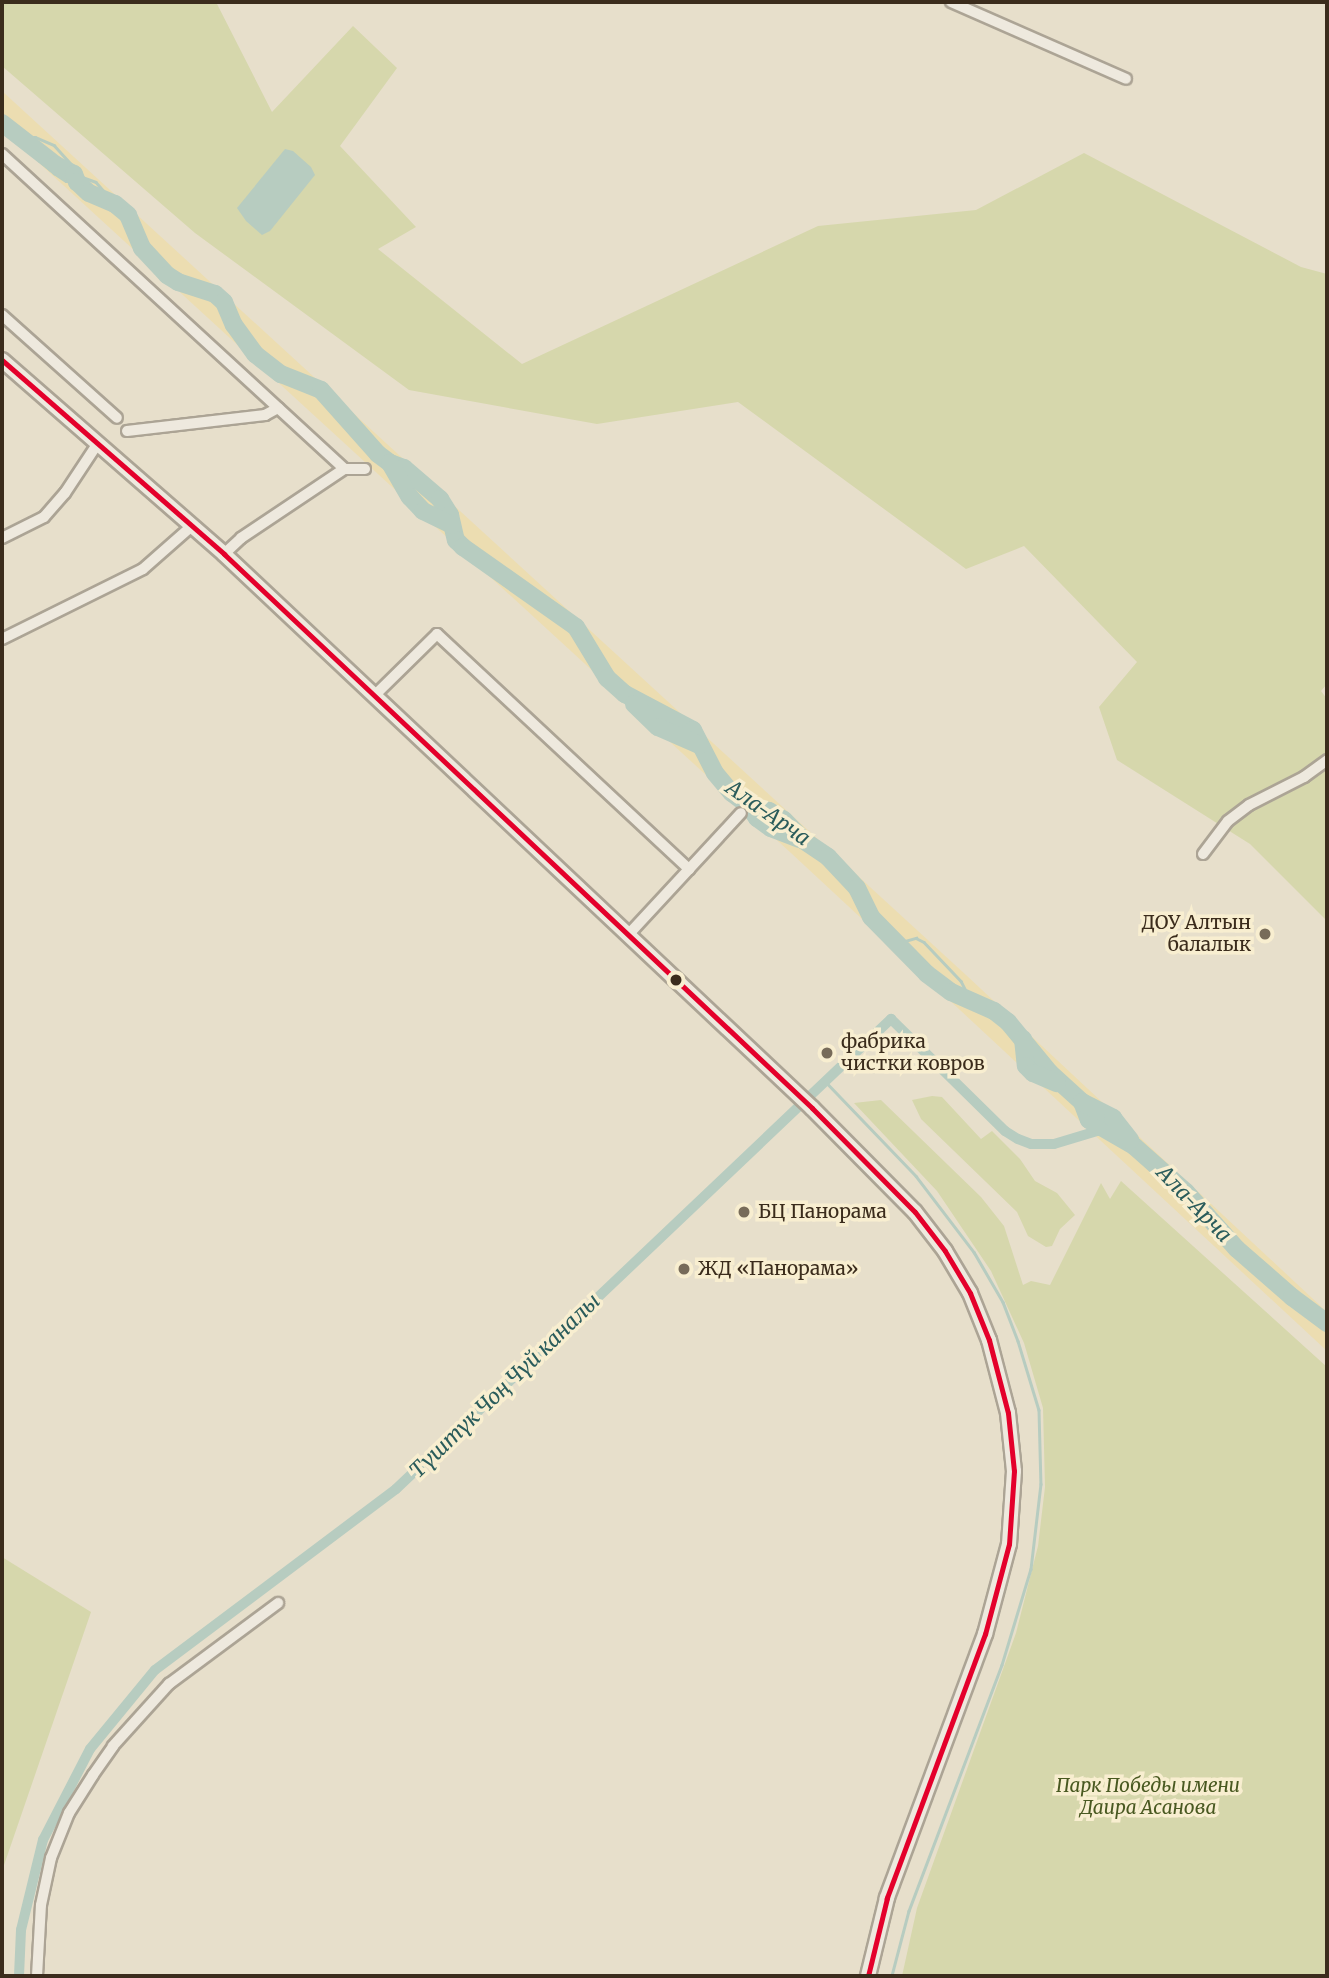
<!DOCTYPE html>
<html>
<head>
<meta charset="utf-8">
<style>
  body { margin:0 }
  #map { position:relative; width:1329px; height:1978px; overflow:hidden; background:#e7dfcb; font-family:Merriweather,serif }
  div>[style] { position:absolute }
  .green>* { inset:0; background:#d6d7ac }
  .sand>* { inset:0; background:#ecddb1 }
  .water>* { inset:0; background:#b7ccc0 }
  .stream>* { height:2.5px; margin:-1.25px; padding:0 1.25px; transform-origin:1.25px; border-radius:1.25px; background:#b7ccc0 }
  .canal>* { height:10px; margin:-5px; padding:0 5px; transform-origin:5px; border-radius:5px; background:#b7ccc0 }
  .river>* { height:18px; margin:-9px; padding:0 9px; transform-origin:9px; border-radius:9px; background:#b7ccc0 }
  .roads { filter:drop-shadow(2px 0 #aca495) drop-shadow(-2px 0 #aca495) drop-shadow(0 2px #aca495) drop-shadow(0 -2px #aca495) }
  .street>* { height:10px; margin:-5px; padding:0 5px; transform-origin:5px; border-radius:5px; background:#eee9de }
  .secondary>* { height:14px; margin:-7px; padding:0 7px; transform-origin:7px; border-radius:7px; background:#eee9de }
  .bus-1>* { height:5px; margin:-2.5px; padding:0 2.5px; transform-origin:2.5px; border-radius:2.5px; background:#e4002b }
  .dots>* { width:19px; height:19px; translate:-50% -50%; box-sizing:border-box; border:4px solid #f8eed0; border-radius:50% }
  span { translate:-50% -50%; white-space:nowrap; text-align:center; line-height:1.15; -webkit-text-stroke:7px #f8eed0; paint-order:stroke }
  .poi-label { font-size:19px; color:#3b2c1c }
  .right { translate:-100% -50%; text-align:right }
  .left { translate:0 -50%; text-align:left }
  .park-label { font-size:19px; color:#495921; font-style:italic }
  .water-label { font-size:21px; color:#2a5c5b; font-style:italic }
  .frame { position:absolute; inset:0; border:4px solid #3b2c1c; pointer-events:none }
</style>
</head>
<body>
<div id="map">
  <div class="green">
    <i style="clip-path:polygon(2px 2px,216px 2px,272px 112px,353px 26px,397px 68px,340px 146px,416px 227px,378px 249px,522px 364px,818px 226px,976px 210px,1084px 153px,1301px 267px,1327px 274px,1327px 684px,1321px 691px,1327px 699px,1327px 921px,1250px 844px,1117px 760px,1099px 707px,1137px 662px,1024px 546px,966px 569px,738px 402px,597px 424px,409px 390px,195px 233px,2px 66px)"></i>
    <i style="clip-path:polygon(932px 1096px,942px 1097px,981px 1139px,992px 1131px,1020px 1159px,1035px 1181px,1057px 1193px,1075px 1215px,1060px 1229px,1052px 1246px,1046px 1247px,1028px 1236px,1017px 1212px,921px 1119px,912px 1100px)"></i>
    <i style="clip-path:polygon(881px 1100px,981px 1197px,1004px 1226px,1023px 1285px,1031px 1281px,1050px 1285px,1101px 1183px,1110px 1199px,1121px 1181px,1327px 1367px,1327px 1976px,902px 1976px,917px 1908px,1016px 1633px,1038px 1546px,1045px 1487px,1043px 1408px,1024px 1343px,991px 1271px,937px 1191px,854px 1103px)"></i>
    <i style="clip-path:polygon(2px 1557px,91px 1612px,2px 1871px)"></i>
  </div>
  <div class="sand">
    <i style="clip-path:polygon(2px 91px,966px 975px,1327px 1312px,1327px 1351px,791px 853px,2px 129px)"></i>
  </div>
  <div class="water">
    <i style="clip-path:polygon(285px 149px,293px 151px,311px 167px,315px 175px,270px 231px,262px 235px,246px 221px,237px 208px)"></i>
  </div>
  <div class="stream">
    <i style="left:22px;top:138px;width:13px;rotate:-4deg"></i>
    <i style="left:35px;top:137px;width:21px;rotate:23deg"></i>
    <i style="left:54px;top:145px;width:27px;rotate:48deg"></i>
    <i style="left:72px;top:165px;width:9px;rotate:77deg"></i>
    <i style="left:74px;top:174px;width:23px;rotate:20deg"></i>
    <i style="left:96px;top:182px;width:29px;rotate:49deg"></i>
    <i style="left:34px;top:147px;width:14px;rotate:69deg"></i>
    <i style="left:39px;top:160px;width:20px;rotate:41deg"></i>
    <i style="left:54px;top:173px;width:14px;rotate:34deg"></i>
    <i style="left:66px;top:181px;width:11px;rotate:5deg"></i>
    <i style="left:403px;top:482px;width:33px;rotate:20deg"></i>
    <i style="left:898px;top:943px;width:19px;rotate:-16deg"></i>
    <i style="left:916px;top:938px;width:9px;rotate:27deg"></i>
    <i style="left:924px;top:942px;width:54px;rotate:46.5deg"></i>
    <i style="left:961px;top:981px;width:20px;rotate:63deg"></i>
    <i style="left:825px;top:1081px;width:132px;rotate:46.2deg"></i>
    <i style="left:916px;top:1176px;width:96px;rotate:52.7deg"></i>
    <i style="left:974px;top:1252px;width:58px;rotate:59.9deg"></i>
    <i style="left:1003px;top:1302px;width:42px;rotate:69deg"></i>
    <i style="left:1018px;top:1341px;width:72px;rotate:73.1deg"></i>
    <i style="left:1039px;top:1410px;width:74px;rotate:88.5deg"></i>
    <i style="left:1041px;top:1484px;width:86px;rotate:96.7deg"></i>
    <i style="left:1031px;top:1569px;width:100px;rotate:106.8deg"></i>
    <i style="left:1002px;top:1665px;width:263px;rotate:110.7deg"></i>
    <i style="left:909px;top:1911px;width:67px;rotate:104.7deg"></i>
  </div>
  <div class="canal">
    <i style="left:19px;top:1976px;width:46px;rotate:-87.5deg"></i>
    <i style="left:21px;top:1930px;width:93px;rotate:-76.3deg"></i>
    <i style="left:43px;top:1840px;width:102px;rotate:-62.7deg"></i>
    <i style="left:90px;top:1749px;width:102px;rotate:-50.6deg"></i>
    <i style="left:155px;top:1670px;width:301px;rotate:-36.9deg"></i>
    <i style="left:396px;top:1489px;width:683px;rotate:-43.52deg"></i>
    <i style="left:891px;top:1019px;width:160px;rotate:44.5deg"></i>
    <i style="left:1005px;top:1131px;width:15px;rotate:32deg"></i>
    <i style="left:1018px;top:1139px;width:14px;rotate:21deg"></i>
    <i style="left:1031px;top:1144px;width:23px"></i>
    <i style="left:1054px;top:1144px;width:52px;rotate:-16.7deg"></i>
  </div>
  <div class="river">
    <i style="left:2px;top:123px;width:68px;rotate:37.9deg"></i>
    <i style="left:56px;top:165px;width:20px;rotate:27deg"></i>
    <i style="left:74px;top:174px;width:9px;rotate:69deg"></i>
    <i style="left:77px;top:182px;width:16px;rotate:43deg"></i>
    <i style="left:89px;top:193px;width:28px;rotate:23deg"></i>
    <i style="left:115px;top:204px;width:17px;rotate:40deg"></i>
    <i style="left:128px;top:215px;width:36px;rotate:67deg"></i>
    <i style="left:142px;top:248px;width:37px;rotate:47deg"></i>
    <i style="left:167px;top:275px;width:13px;rotate:32deg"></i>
    <i style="left:178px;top:282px;width:39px;rotate:18deg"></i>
    <i style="left:215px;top:294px;width:12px;rotate:42deg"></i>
    <i style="left:224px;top:302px;width:25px;rotate:67deg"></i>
    <i style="left:234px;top:325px;width:36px;rotate:54deg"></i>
    <i style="left:255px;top:354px;width:33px;rotate:38deg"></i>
    <i style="left:281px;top:374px;width:43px;rotate:21.8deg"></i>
    <i style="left:321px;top:390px;width:86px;rotate:48.3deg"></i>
    <i style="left:378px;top:454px;width:15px;rotate:37deg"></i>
    <i style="left:390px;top:463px;width:15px;rotate:20deg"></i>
    <i style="left:404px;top:468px;width:48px;rotate:40.7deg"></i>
    <i style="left:440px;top:499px;width:19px;rotate:58deg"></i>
    <i style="left:450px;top:515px;width:26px;rotate:77deg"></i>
    <i style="left:456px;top:540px;width:10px;rotate:45deg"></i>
    <i style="left:463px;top:547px;width:138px;rotate:35.3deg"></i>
    <i style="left:576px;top:627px;width:60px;rotate:58.7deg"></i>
    <i style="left:607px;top:678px;width:24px;rotate:42deg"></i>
    <i style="left:625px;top:694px;width:77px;rotate:27.9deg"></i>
    <i style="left:693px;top:730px;width:48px;rotate:62.9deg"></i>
    <i style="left:715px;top:773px;width:26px;rotate:50deg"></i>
    <i style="left:732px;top:793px;width:20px;rotate:37deg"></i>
    <i style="left:748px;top:805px;width:22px;rotate:16deg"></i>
    <i style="left:769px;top:811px;width:17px;rotate:31deg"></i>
    <i style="left:784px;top:820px;width:28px;rotate:46deg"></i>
    <i style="left:803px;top:840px;width:30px;rotate:34deg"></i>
    <i style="left:828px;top:857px;width:42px;rotate:46.9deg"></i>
    <i style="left:857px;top:888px;width:32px;rotate:64deg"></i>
    <i style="left:871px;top:917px;width:80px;rotate:45.5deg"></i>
    <i style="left:927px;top:974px;width:30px;rotate:37deg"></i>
    <i style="left:951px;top:992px;width:47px;rotate:23.8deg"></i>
    <i style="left:994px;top:1011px;width:18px;rotate:38deg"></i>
    <i style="left:1008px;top:1022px;width:66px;rotate:50.5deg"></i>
    <i style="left:1050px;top:1073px;width:43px;rotate:42.2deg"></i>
    <i style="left:1082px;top:1102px;width:19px;rotate:69deg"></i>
    <i style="left:1089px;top:1120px;width:52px;rotate:30deg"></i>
    <i style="left:1134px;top:1146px;width:69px;rotate:41.5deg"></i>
    <i style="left:1186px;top:1192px;width:76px;rotate:48.2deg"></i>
    <i style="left:1237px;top:1249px;width:73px;rotate:41.1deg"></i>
    <i style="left:1292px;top:1297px;width:44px;rotate:36.6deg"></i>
    <i style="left:390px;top:463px;width:39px;rotate:60deg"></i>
    <i style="left:410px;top:497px;width:19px;rotate:47deg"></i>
    <i style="left:423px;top:511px;width:32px;rotate:26deg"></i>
    <i style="left:634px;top:704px;width:33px;rotate:44deg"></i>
    <i style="left:658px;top:727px;width:45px;rotate:23.7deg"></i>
    <i style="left:748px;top:805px;width:16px;rotate:55deg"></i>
    <i style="left:757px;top:818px;width:17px;rotate:36deg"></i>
    <i style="left:771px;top:828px;width:30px;rotate:21deg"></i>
    <i style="left:1023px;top:1039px;width:27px;rotate:84deg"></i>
    <i style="left:1026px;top:1066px;width:10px;rotate:45deg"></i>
    <i style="left:1033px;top:1073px;width:26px;rotate:23deg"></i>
    <i style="left:1082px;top:1102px;width:35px;rotate:27deg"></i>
    <i style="left:1113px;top:1118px;width:28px;rotate:52deg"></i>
  </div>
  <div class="roads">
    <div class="street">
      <i style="left:951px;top:2px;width:191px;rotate:23.7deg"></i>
      <i style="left:2px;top:154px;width:465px;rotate:42.6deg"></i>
      <i style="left:2px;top:315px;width:154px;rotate:41.8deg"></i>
      <i style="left:127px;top:431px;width:139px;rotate:-6.6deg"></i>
      <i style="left:265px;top:415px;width:15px;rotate:-28deg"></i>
      <i style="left:2px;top:538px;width:47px;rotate:-26.6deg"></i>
      <i style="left:44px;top:517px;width:32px;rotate:-49deg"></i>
      <i style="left:65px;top:493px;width:60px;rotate:-56.6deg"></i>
      <i style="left:224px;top:554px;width:23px;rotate:-43deg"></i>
      <i style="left:241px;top:538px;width:124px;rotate:-33.8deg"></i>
      <i style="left:344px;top:469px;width:21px"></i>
      <i style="left:2px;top:639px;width:157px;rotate:-26.4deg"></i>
      <i style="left:143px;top:569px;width:65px;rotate:-41.3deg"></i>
      <i style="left:375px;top:695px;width:87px;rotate:-44.5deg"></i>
      <i style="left:437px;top:634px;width:345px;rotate:43deg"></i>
      <i style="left:1203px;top:854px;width:41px;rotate:-52.9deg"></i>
      <i style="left:1228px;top:821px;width:26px;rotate:-37deg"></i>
      <i style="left:1249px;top:805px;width:62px;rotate:-27deg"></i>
      <i style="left:1304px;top:777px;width:29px;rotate:-36deg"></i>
      <i style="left:628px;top:935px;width:166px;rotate:-47.2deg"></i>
      <i style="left:37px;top:1976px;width:71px;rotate:-86.8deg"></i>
      <i style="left:41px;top:1905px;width:48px;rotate:-78deg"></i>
      <i style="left:51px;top:1858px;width:48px;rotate:-68.2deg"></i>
      <i style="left:69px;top:1813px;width:45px;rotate:-57.7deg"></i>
      <i style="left:93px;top:1775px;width:35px;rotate:-55deg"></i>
      <i style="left:113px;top:1746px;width:84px;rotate:-47.9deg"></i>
      <i style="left:169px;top:1684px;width:136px;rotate:-36.6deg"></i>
    </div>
    <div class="secondary">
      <i style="left:2px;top:360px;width:295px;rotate:41.1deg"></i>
      <i style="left:224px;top:554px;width:808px;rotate:43.29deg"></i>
      <i style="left:812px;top:1108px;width:146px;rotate:45.3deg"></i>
      <i style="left:915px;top:1212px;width:49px;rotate:52.4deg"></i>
      <i style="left:945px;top:1251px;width:49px;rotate:59.2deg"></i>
      <i style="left:970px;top:1293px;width:51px;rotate:68deg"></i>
      <i style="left:989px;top:1340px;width:75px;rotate:75.4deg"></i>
      <i style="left:1008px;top:1413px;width:58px;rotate:84.1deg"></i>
      <i style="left:1014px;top:1471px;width:73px;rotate:93.9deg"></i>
      <i style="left:1009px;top:1544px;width:93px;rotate:104.9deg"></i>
      <i style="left:985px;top:1634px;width:282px;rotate:110.4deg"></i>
      <i style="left:887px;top:1898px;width:80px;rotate:103.7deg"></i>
    </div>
  </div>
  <div class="bus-1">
    <i style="left:2px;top:360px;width:295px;rotate:41.1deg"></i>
    <i style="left:224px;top:554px;width:808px;rotate:43.29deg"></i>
    <i style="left:812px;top:1108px;width:146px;rotate:45.3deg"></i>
    <i style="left:915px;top:1212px;width:49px;rotate:52.4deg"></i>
    <i style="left:945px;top:1251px;width:49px;rotate:59.2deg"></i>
    <i style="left:970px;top:1293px;width:51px;rotate:68deg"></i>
    <i style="left:989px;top:1340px;width:75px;rotate:75.4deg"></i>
    <i style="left:1008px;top:1413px;width:58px;rotate:84.1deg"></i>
    <i style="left:1014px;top:1471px;width:73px;rotate:93.9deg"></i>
    <i style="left:1009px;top:1544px;width:93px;rotate:104.9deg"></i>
    <i style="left:985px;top:1634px;width:282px;rotate:110.4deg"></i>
    <i style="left:887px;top:1898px;width:80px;rotate:103.7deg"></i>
  </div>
  <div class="dots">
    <i style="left:1265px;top:934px;background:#776b59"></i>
    <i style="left:676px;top:980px;background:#3b2c1c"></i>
    <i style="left:827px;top:1053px;background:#776b59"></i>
    <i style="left:744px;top:1212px;background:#776b59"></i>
    <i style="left:684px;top:1269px;background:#776b59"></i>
  </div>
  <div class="poi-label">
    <span class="right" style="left:1251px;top:934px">ДОУ Алтын<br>балалык</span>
    <span class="left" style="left:841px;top:1053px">фабрика<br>чистки ковров</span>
    <span class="left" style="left:758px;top:1212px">БЦ Панорама</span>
    <span class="left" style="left:698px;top:1269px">ЖД «Панорама»</span>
  </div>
  <div class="park-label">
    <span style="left:1148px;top:1797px">Парк Победы имени<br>Даира Асанова</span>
  </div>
  <div class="water-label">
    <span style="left:768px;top:813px;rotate:35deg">Ала-Арча</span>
    <span style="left:1194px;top:1204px;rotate:46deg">Ала-Арча</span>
    <span style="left:505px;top:1386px;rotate:-44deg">Түштүк Чоң Чүй каналы</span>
  </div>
  <div class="frame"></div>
</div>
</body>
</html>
